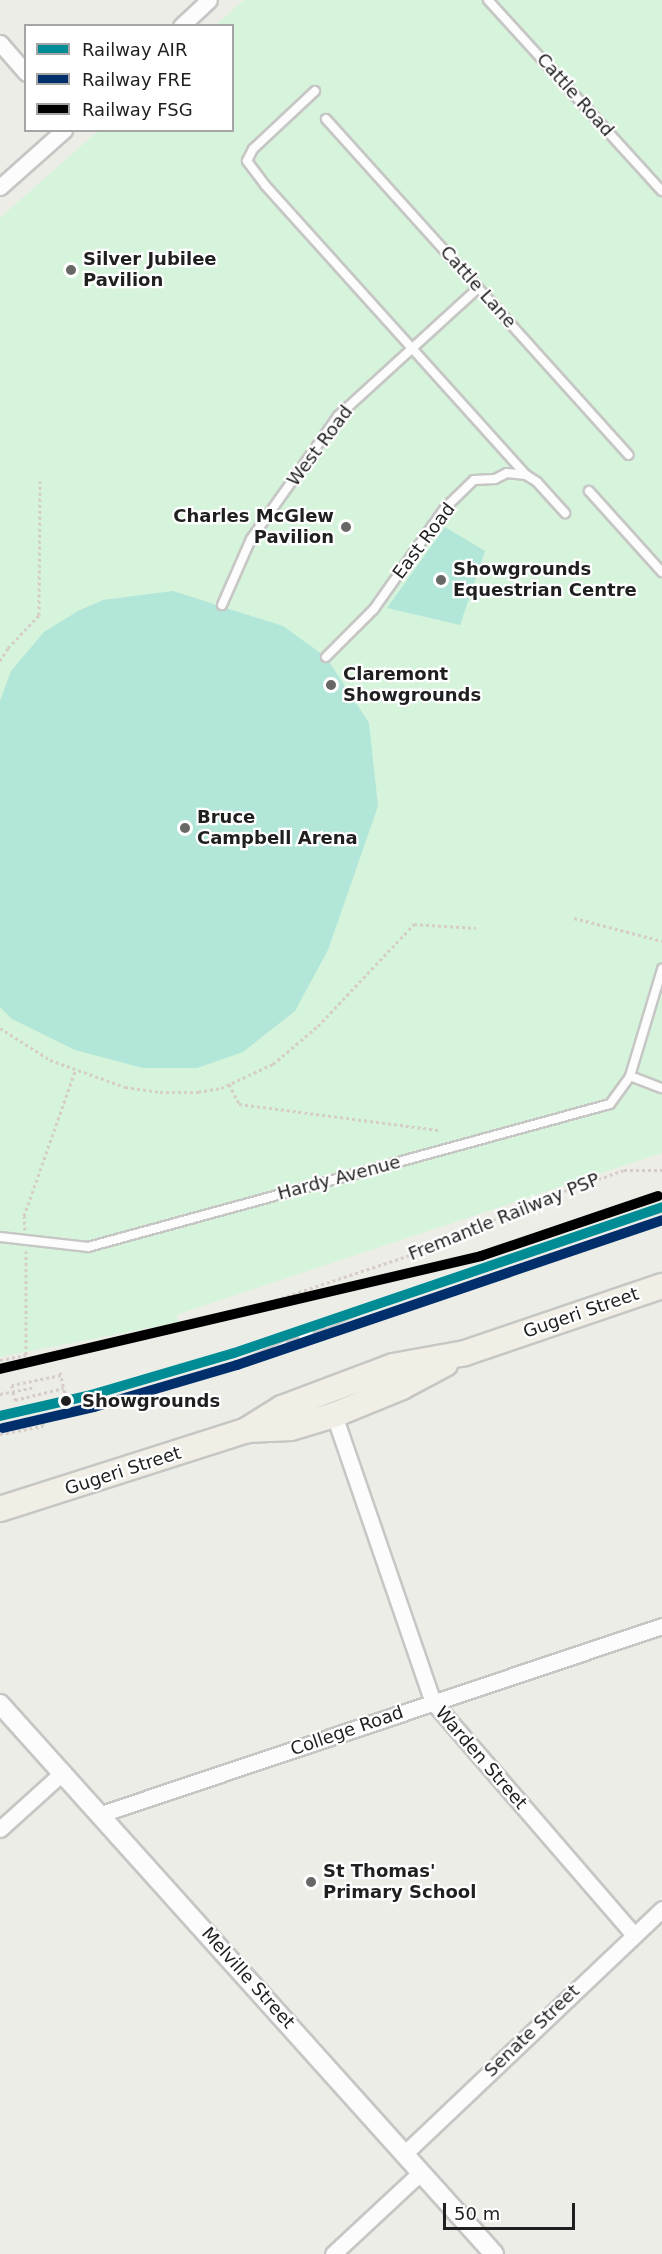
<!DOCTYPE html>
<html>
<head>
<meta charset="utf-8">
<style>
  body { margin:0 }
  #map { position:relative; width:662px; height:2254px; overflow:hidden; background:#edede8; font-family:"DejaVu Sans",sans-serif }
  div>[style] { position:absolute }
  .park>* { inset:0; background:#d5f4db }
  .pitch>* { inset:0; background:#b2e6d9 }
  .path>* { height:3px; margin-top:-1.5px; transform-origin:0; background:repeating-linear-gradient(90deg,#d6ccc8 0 3px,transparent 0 6px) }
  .roads { filter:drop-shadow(2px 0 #c6c6c4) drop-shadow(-2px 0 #c6c6c4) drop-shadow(0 2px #c6c6c4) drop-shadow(0 -2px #c6c6c4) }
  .service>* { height:8px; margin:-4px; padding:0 4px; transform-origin:4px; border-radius:4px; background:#fcfcfc }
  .minor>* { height:15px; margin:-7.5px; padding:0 7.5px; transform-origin:7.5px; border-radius:7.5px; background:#fcfcfc }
  .tertiary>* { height:18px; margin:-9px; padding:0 9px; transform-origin:9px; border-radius:9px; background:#fcfcfc }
  .primary>* { height:24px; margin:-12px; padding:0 12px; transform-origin:12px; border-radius:12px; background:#f1efe5 }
  .rail>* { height:7px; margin-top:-3.5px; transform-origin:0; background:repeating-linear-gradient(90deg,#fff 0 14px,#cbcbca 0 28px); box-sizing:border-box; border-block:2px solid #cbcbca }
  .rail-1>* { height:10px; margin:-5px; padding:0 5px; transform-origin:5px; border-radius:5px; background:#008c95 }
  .rail-2>* { height:10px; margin:-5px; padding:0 5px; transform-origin:5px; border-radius:5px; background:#002f6c }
  .rail-3>* { height:10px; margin:-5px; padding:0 5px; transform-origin:5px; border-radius:5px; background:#000 }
  .dots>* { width:16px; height:16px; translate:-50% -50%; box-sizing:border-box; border:3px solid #fff; border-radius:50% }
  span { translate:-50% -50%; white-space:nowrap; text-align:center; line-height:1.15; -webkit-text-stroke:4.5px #fff; paint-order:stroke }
  .street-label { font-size:18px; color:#1f1f1f }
  .poi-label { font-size:18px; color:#1f1f1f; font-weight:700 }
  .left { translate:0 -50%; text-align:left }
  .right { translate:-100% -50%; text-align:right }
  .stop-label { font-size:18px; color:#1f1f1f; font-weight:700 }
  .legend { position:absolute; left:24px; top:24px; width:210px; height:108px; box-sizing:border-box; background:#fff; border:2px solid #a5a5a5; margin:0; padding:8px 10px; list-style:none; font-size:18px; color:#1f1f1f }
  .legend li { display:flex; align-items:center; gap:12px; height:30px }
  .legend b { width:30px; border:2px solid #a5a5a5 }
  .scale { position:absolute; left:443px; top:2203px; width:132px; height:27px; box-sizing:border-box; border:3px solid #1f1f1f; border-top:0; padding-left:8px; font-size:18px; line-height:21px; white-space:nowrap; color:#1f1f1f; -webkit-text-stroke:4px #fff; paint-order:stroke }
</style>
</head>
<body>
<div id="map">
  <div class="park">
    <i style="clip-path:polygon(244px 0,662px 0,662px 1153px,176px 1315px,179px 1322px,0 1357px,0 218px,98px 131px,232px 130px,232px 26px,216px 25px)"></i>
  </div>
  <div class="pitch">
    <i style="clip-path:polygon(445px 527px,485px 551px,460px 625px,387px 608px)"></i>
    <i style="clip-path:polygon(173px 591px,283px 626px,326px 657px,369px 723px,378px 806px,328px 950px,295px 1011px,243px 1052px,197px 1068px,143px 1068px,75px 1050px,12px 1019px,0 1007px,0 701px,11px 671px,44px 632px,78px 611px,103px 600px)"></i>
  </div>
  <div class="path">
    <i style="left:0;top:661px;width:15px;rotate:-58deg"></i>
    <i style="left:8px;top:648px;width:45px;rotate:-46.8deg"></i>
    <i style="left:39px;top:615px;width:134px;rotate:-89.6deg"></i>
    <i style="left:574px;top:918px;width:91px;rotate:14.6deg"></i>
    <i style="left:0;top:1028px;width:59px;rotate:32.6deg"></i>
    <i style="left:50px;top:1060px;width:80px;rotate:19.8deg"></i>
    <i style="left:125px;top:1087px;width:35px;rotate:8deg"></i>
    <i style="left:160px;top:1092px;width:38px"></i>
    <i style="left:198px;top:1092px;width:23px;rotate:-10deg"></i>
    <i style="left:221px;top:1088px;width:57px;rotate:-24.8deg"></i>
    <i style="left:273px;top:1064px;width:59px;rotate:-40.2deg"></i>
    <i style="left:318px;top:1026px;width:140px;rotate:-46.7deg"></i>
    <i style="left:414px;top:924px;width:62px;rotate:3.7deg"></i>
    <i style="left:229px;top:1084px;width:22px;rotate:63deg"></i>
    <i style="left:239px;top:1104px;width:201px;rotate:7.4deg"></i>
    <i style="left:25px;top:1230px;width:14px;rotate:-94deg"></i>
    <i style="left:24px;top:1216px;width:154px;rotate:-70.6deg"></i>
    <i style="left:0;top:1360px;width:26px;rotate:-11deg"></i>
    <i style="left:26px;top:1355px;width:104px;rotate:-90deg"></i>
    <i style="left:0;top:1367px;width:236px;rotate:-12.7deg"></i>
    <i style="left:230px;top:1315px;width:232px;rotate:-18.4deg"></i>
    <i style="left:450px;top:1242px;width:77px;rotate:-26.9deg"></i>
    <i style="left:519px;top:1207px;width:111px;rotate:-19.4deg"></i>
    <i style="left:624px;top:1170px;width:38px"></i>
    <i style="left:60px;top:1372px;width:22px;rotate:77deg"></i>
    <i style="left:61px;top:1375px;width:50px;rotate:168.5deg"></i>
    <i style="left:12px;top:1385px;width:7px;rotate:82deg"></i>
    <i style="left:13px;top:1392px;width:8px;rotate:76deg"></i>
    <i style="left:15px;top:1400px;width:50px;rotate:-13.8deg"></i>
    <i style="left:0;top:1394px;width:36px;rotate:-11deg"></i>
    <i style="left:0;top:1434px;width:44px;rotate:-10.5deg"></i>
    <i style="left:43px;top:1426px;width:4px;rotate:-104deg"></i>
  </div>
  <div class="roads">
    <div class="service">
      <i style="left:488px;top:0;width:258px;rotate:47.7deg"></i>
      <i style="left:315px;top:91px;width:85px;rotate:136.9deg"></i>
      <i style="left:253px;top:149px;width:13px;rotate:117deg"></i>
      <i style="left:247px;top:161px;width:30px;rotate:53deg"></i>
      <i style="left:265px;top:185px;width:390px;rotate:48deg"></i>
      <i style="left:326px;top:119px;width:452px;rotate:48deg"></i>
      <i style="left:589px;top:491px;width:109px;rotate:48deg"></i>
      <i style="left:222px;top:605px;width:72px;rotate:-66.3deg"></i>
      <i style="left:251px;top:539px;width:151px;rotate:-54.7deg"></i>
      <i style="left:338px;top:416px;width:190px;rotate:-42.4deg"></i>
      <i style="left:326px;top:657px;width:68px;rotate:-45deg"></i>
      <i style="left:374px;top:609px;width:123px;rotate:-54.9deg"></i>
      <i style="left:445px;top:508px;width:40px;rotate:-44deg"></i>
      <i style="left:474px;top:480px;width:21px;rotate:-3deg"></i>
      <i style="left:495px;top:479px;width:13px;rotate:-27deg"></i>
      <i style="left:507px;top:473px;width:19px;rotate:6deg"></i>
      <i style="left:526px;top:475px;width:13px;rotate:32deg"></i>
      <i style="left:537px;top:482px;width:42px;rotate:47.9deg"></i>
      <i style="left:630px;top:1076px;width:112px;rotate:-73.3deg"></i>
      <i style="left:0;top:1237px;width:89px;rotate:6.5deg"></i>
      <i style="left:88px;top:1247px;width:541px;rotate:-15.32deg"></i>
      <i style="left:610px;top:1104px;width:34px;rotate:-54deg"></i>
      <i style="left:630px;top:1076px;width:34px;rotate:21deg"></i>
    </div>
    <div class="minor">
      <i style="left:181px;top:26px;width:38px;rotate:-43deg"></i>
      <i style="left:0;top:43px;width:40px;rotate:49deg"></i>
      <i style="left:0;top:187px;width:86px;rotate:-41.7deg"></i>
      <i style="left:334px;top:1415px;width:304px;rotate:71deg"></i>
      <i style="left:433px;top:1702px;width:306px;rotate:49.2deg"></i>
      <i style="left:101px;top:1814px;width:592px;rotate:-18.53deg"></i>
      <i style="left:0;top:1829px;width:85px;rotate:-42.1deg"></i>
      <i style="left:404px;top:2154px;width:356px;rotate:-43.5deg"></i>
      <i style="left:333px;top:2254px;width:120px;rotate:-43deg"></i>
    </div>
    <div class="tertiary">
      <i style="left:0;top:1704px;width:739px;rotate:48.07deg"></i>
    </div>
    <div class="primary">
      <i style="left:247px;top:1430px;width:44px;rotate:-2.6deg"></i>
      <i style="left:291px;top:1428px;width:45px;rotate:-16.8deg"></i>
      <i style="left:334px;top:1415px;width:74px;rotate:-22.4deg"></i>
      <i style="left:402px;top:1387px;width:49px;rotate:-28.1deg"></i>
      <i style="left:0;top:1509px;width:257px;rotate:-17.7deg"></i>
      <i style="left:245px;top:1431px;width:44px;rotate:-31.9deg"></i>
      <i style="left:282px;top:1408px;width:119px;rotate:-20.7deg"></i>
      <i style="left:393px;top:1366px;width:73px;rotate:-10.2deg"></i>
      <i style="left:465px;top:1353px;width:208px;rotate:-18.8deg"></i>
    </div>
  </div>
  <div class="rail">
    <i style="left:248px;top:1359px;width:122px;rotate:-23.2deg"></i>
  </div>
  <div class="rail-1">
    <i style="left:0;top:1416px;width:93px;rotate:-13deg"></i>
    <i style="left:91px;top:1395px;width:149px;rotate:-16.4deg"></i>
    <i style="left:234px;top:1353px;width:452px;rotate:-18.8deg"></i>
  </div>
  <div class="rail-2">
    <i style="left:3px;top:1428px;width:93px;rotate:-13deg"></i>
    <i style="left:94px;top:1407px;width:149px;rotate:-16.4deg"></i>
    <i style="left:237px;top:1365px;width:449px;rotate:-18.8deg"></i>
  </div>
  <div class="rail-3">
    <i style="left:0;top:1369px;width:494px;rotate:-13.2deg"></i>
    <i style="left:481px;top:1256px;width:187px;rotate:-18.7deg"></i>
  </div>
  <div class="dots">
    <i style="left:71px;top:270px;background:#676765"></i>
    <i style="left:346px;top:527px;background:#676765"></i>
    <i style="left:441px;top:580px;background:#676765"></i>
    <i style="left:331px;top:685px;background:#676765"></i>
    <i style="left:185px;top:828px;background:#676765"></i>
    <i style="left:66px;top:1401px;background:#1f1f1f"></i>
    <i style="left:311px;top:1882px;background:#676765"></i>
  </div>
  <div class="street-label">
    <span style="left:575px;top:95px;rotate:48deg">Cattle Road</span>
    <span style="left:478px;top:287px;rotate:48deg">Cattle Lane</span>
    <span style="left:320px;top:446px;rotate:-53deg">West Road</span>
    <span style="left:424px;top:541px;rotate:-53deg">East Road</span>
    <span style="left:339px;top:1178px;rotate:-15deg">Hardy Avenue</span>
    <span style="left:504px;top:1217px;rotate:-22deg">Fremantle Railway PSP</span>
    <span style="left:581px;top:1313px;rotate:-19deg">Gugeri Street</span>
    <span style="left:123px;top:1471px;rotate:-18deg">Gugeri Street</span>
    <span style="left:347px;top:1731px;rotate:-19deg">College Road</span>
    <span style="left:481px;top:1758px;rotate:49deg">Warden Street</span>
    <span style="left:248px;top:1978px;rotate:48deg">Melville Street</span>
    <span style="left:532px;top:2031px;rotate:-44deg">Senate Street</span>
  </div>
  <div class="poi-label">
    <span class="left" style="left:83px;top:270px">Silver Jubilee<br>Pavilion</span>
    <span class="right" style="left:334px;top:527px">Charles McGlew<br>Pavilion</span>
    <span class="left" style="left:453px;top:580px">Showgrounds<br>Equestrian Centre</span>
    <span class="left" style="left:343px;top:685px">Claremont<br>Showgrounds</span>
    <span class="left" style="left:197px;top:828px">Bruce<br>Campbell Arena</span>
    <span class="left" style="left:323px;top:1882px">St Thomas'<br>Primary School</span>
  </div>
  <div class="stop-label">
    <span class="left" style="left:82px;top:1401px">Showgrounds</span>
  </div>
  <ul class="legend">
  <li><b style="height:8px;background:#008c95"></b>Railway AIR</li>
  <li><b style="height:8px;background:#002f6c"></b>Railway FRE</li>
  <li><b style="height:8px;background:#000"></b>Railway FSG</li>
  </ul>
  <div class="scale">50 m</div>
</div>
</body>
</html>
